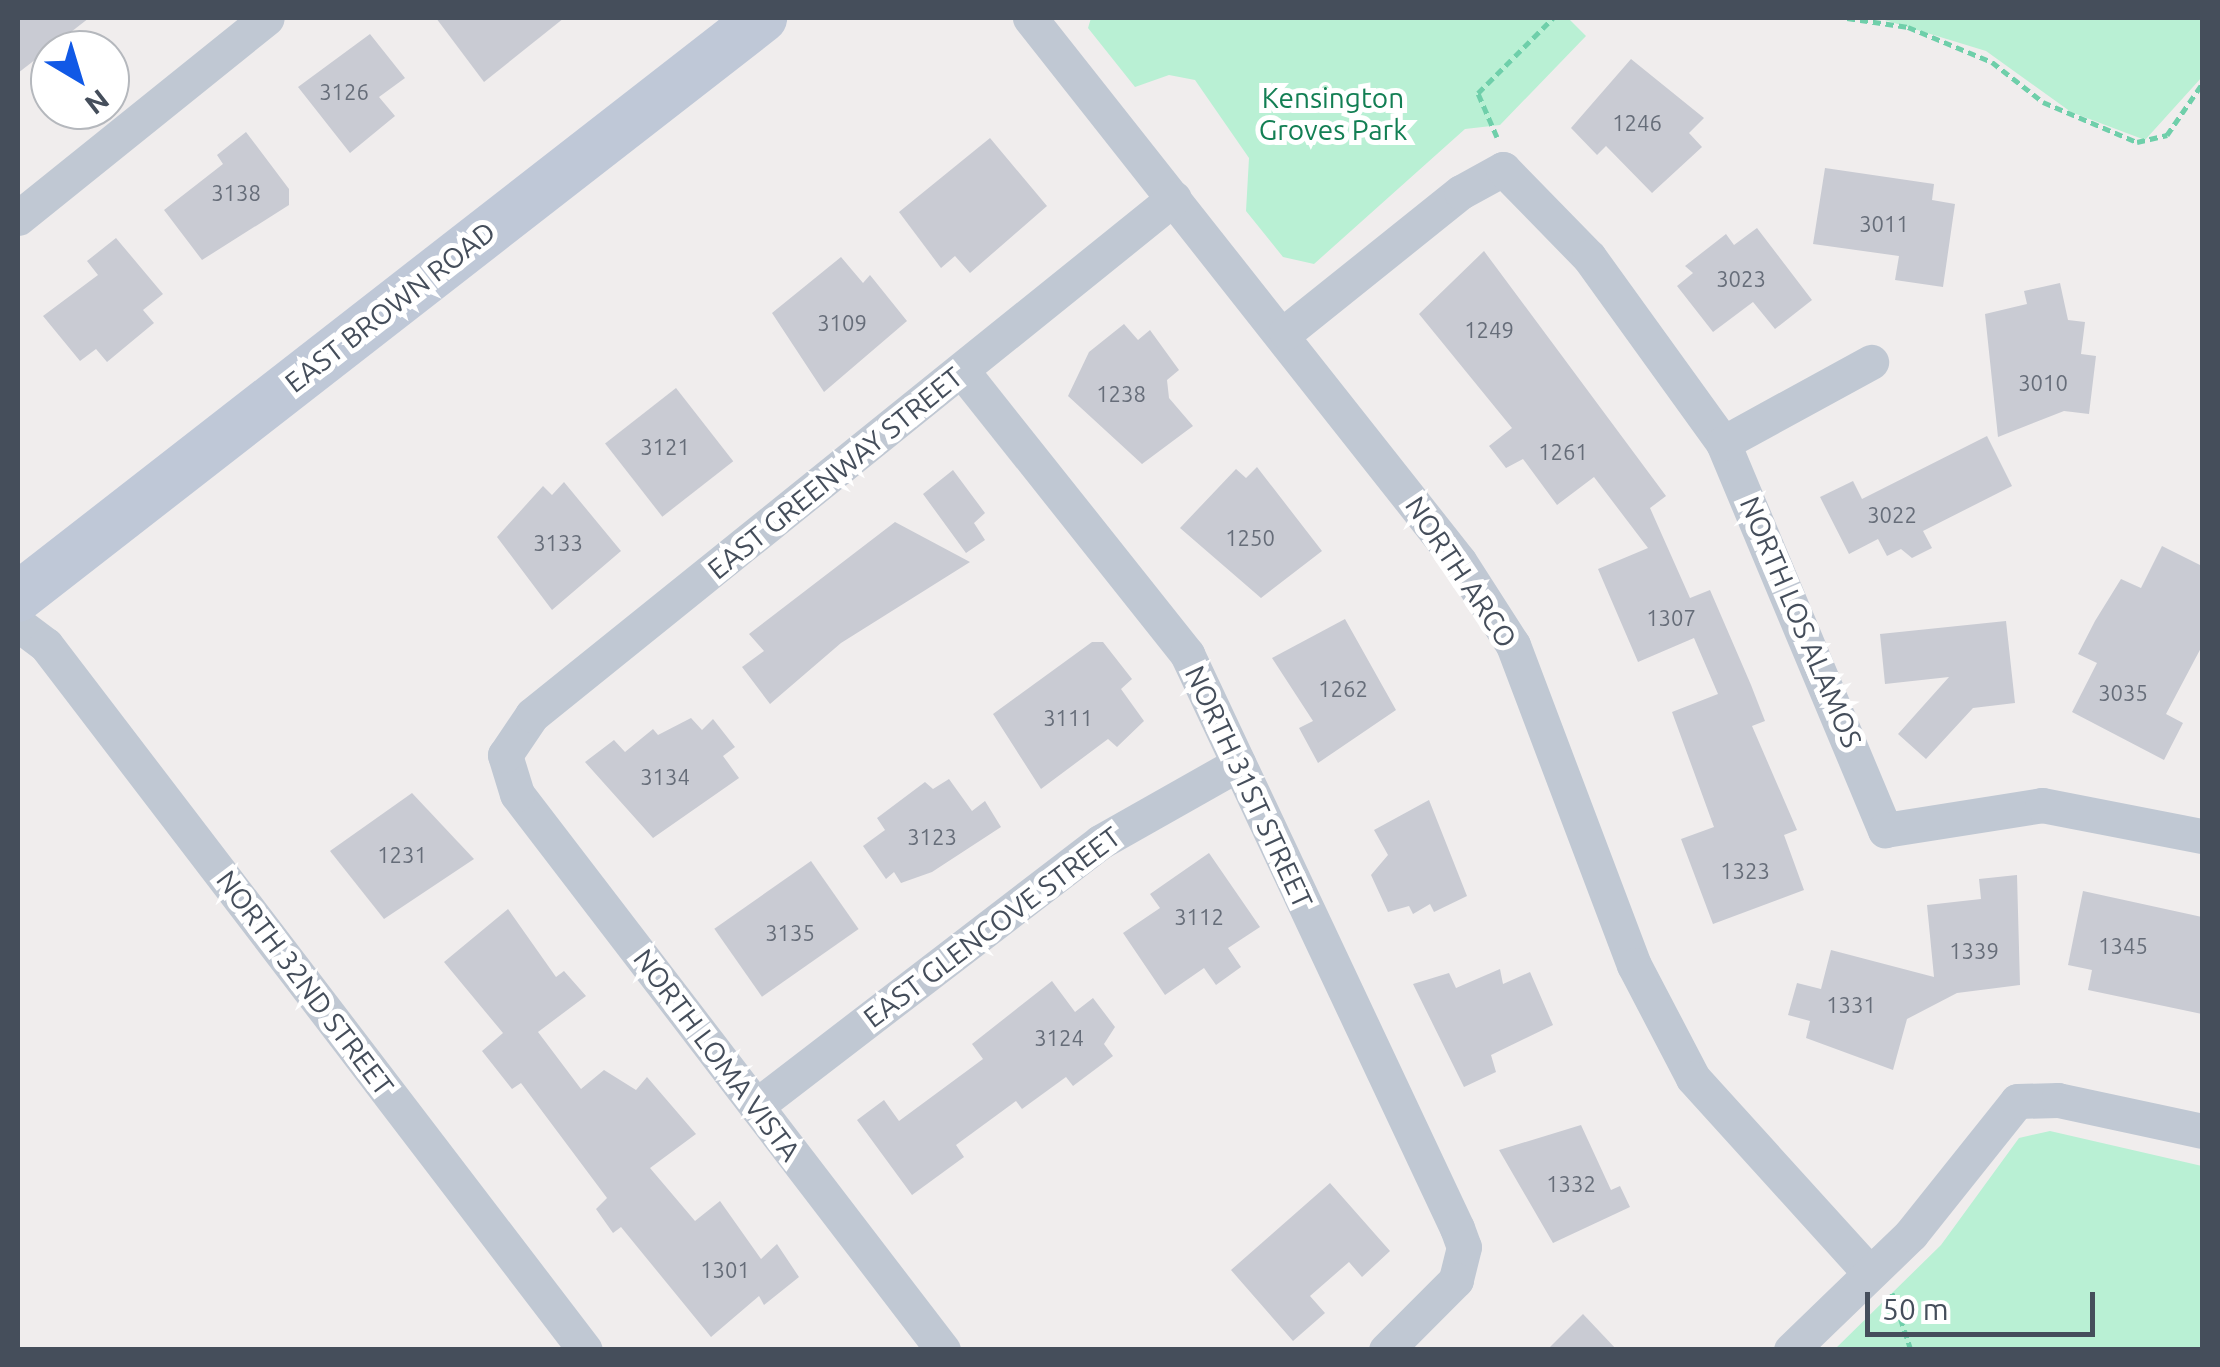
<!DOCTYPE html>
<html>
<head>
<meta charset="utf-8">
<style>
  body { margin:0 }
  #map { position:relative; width:2220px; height:1367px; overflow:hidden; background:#f0eded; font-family:Ubuntu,sans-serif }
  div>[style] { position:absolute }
  .green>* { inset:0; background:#b9f0d4 }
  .building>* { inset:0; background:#c9cbd3; transform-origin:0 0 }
  .path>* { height:5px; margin-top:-2.5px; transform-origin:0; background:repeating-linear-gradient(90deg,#6fcfaa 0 8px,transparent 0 13px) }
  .street>* { height:35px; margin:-17.5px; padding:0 17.5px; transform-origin:17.5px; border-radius:17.5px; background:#c0c8d3 }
  .secondary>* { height:50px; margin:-25px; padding:0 25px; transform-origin:25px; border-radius:25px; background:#bfc8d7 }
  span { translate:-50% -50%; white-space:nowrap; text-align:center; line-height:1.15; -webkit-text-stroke:10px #fff; paint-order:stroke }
  .number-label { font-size:22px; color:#666d79 }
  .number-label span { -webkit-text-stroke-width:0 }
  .park-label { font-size:28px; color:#137f54 }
  .street-label { font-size:28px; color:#454e5b }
  .frame { position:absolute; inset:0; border:20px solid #454e5b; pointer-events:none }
  .north { position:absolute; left:30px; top:30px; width:100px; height:100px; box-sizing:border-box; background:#fff; border:2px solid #b5b8bd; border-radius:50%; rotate:142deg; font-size:28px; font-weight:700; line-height:40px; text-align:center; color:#454e5b }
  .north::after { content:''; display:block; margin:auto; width:35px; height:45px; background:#1159e6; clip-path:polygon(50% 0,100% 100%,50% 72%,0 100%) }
  .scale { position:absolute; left:1865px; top:1292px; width:230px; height:45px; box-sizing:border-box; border:5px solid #454e5b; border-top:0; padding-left:12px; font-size:30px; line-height:35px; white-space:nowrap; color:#454e5b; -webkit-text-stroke:8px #fff; paint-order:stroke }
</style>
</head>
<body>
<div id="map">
  <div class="green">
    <i style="clip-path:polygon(1091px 18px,1568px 18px,1586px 36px,1500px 125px,1465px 129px,1314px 264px,1283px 257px,1246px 211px,1249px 158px,1195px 80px,1169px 75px,1135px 87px,1088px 28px)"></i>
    <i style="clip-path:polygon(1878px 18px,2202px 18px,2202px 77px,2145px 140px,2071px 112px,1986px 51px)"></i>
    <i style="clip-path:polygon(2050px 1131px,2202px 1166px,2202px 1349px,1835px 1349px,1941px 1245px,2019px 1138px)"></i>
  </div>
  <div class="building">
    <i style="clip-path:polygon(18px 18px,89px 18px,18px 73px)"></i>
    <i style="clip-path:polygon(436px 18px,564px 18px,484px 82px)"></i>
    <i style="clip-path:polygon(370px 34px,405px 78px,379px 97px,395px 116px,350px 153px,298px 87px)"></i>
    <i style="clip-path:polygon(1631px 59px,1704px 118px,1689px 133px,1702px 147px,1652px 193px,1606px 146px,1597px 155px,1571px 128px)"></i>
    <i style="clip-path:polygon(246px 132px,289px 189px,289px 205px,202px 260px,164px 210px,223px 164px,217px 155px)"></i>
    <i style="clip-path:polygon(990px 138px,1047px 206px,970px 273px,955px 256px,941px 268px,899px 212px)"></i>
    <i style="clip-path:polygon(1825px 168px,1934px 184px,1932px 200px,1955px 204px,1943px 287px,1895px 280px,1899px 256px,1813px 244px)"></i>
    <i style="clip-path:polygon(1757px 228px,1812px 300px,1775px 329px,1753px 302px,1713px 332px,1677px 286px,1693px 273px,1685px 266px,1726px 234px,1734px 245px)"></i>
    <i style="clip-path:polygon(116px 238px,163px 294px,143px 310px,154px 323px,107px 362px,96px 349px,80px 361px,43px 316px,98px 275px,87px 261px)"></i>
    <i style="clip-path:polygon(1484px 251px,1666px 496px,1650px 508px,1690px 598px,1710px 590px,1751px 685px,1765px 721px,1752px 726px,1797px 830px,1784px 835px,1804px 890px,1713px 924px,1681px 839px,1714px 827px,1672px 712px,1718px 694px,1694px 638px,1638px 662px,1598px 569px,1648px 548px,1594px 477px,1557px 505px,1523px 459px,1506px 468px,1489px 446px,1512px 428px,1419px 314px)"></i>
    <i style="clip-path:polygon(841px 257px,863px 283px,870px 275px,907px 321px,824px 392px,772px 313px)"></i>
    <i style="clip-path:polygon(2060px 283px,2068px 320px,2085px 322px,2081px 354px,2096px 356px,2089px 414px,2064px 411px,1998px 437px,1985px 314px,2027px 304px,2024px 291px)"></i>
    <i style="clip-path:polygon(1124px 324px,1138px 340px,1150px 330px,1179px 370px,1167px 380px,1169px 398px,1193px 426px,1142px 464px,1068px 396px,1089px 352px)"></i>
    <i style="left:676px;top:388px;width:93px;height:90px;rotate:52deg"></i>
    <i style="clip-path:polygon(1987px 436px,2012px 486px,1923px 531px,1932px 548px,1912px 558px,1901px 549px,1887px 556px,1878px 539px,1849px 554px,1820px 497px,1853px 481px,1862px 499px)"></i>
    <i style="clip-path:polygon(1257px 467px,1322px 551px,1261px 598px,1180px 528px,1236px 469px,1246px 478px)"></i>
    <i style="clip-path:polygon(953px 470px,985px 513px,974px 523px,985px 540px,966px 553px,923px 494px)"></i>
    <i style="clip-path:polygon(564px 482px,621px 551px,552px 610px,497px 537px,543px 486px,552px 495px)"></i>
    <i style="clip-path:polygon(895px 522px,970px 562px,841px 643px,770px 704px,742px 667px,764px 651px,749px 634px)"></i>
    <i style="clip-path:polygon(2162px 546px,2202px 566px,2202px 646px,2166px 714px,2183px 723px,2164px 760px,2072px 712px,2097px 663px,2078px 654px,2095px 621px,2121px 579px,2141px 588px)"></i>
    <i style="clip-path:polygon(1345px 619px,1396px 710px,1318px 763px,1299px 728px,1313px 721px,1272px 658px)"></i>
    <i style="clip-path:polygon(2006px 621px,2015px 703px,1973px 708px,1926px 759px,1898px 734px,1949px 677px,1885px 684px,1880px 634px)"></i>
    <i style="clip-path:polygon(1092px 642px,1103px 642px,1132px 679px,1121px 689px,1144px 721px,1117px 747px,1108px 739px,1041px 789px,993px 714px)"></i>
    <i style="clip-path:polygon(691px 718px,702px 730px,713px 719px,735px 747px,723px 756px,739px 778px,653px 838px,585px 762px,614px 740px,625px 752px,653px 729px,658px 735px)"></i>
    <i style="clip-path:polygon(949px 779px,972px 811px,985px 801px,1001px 827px,932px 872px,901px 883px,894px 872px,886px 879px,863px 846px,885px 830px,877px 818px,925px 782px,933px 789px)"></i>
    <i style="clip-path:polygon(412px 793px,474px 859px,384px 919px,330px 851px)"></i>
    <i style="clip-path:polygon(1429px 800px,1467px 896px,1434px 912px,1430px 904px,1413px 914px,1409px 906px,1388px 912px,1371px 875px,1388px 855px,1374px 830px)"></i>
    <i style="clip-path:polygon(1209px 853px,1260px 927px,1228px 948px,1241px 967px,1216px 985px,1204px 968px,1165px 995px,1123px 933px,1160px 908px,1150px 894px)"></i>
    <i style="left:811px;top:861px;width:83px;height:118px;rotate:55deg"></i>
    <i style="clip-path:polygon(2017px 875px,2020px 985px,1957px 993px,1907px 1019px,1893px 1070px,1806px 1038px,1810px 1021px,1788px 1015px,1797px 983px,1821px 989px,1831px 950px,1934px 977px,1927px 905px,1981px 899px,1979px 879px)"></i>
    <i style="clip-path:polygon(2083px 891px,2202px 917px,2202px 1014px,2088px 990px,2092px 970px,2068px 965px)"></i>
    <i style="clip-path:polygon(508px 909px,556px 977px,564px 971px,586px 996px,538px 1032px,581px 1089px,604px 1070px,636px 1090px,647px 1077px,696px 1134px,650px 1168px,695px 1221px,720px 1201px,761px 1259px,777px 1244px,799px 1277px,764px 1305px,759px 1296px,711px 1337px,621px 1227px,613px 1233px,596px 1209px,607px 1198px,521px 1083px,512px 1089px,482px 1051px,503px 1033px,444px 962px)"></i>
    <i style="clip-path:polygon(1500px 969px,1503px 984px,1530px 972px,1553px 1025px,1491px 1055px,1496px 1072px,1464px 1087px,1413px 984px,1449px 973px,1456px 988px)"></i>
    <i style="clip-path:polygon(1052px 981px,1075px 1012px,1093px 998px,1115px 1027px,1104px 1044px,1113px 1056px,1073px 1086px,1066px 1077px,1022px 1109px,1016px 1101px,956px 1145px,964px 1157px,912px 1195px,857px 1120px,884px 1100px,899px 1121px,983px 1059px,972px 1044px)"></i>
    <i style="clip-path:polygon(1581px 1125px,1611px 1190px,1620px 1186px,1630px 1207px,1553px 1243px,1499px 1150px)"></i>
    <i style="clip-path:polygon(1330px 1183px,1390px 1251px,1362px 1277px,1349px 1262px,1310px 1296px,1325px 1313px,1293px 1341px,1231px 1270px)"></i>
    <i style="clip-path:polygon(1583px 1314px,1617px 1350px,1547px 1350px)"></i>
  </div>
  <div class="path">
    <i style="left:1847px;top:18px;width:62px;rotate:8.4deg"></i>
    <i style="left:1908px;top:27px;width:91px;rotate:22.6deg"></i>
    <i style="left:1992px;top:62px;width:65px;rotate:38.1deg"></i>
    <i style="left:2043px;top:102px;width:102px;rotate:23.1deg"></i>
    <i style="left:2137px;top:142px;width:31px;rotate:-13deg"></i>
    <i style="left:2167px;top:135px;width:62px;rotate:-55.5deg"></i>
    <i style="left:1497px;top:137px;width:48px;rotate:-113.4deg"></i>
    <i style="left:1478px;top:93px;width:106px;rotate:-45deg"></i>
    <i style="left:1892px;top:1293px;width:60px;rotate:71.6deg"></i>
  </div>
  <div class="street">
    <i style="left:1030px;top:18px;width:692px;rotate:51.69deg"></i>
    <i style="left:1459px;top:561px;width:100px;rotate:57.3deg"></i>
    <i style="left:1513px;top:645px;width:342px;rotate:69.3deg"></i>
    <i style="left:1634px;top:965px;width:127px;rotate:62.4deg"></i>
    <i style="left:1693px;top:1078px;width:263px;rotate:47.8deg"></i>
    <i style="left:18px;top:218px;width:319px;rotate:-38.8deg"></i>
    <i style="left:1286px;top:332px;width:224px;rotate:-38.7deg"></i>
    <i style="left:1461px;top:192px;width:48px;rotate:-28.7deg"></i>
    <i style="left:1503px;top:169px;width:123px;rotate:45.7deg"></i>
    <i style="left:1589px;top:257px;width:229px;rotate:54.2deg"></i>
    <i style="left:1723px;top:443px;width:420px;rotate:67.3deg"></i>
    <i style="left:1885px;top:830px;width:159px;rotate:-9deg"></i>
    <i style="left:2042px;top:805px;width:163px;rotate:11deg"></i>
    <i style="left:962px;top:371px;width:362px;rotate:51.5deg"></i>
    <i style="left:1187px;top:654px;width:634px;rotate:64.81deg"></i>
    <i style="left:1457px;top:1228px;width:20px;rotate:70deg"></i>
    <i style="left:1464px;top:1247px;width:34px;rotate:104deg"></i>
    <i style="left:1456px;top:1280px;width:99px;rotate:135deg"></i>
    <i style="left:1723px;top:443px;width:169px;rotate:-28.7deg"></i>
    <i style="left:18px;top:624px;width:35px;rotate:37deg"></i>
    <i style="left:46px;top:645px;width:887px;rotate:52.6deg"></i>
    <i style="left:756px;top:1106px;width:434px;rotate:-37.5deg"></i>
    <i style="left:1100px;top:842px;width:159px;rotate:-29.5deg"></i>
    <i style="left:943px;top:1350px;width:700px;rotate:-127.46deg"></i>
    <i style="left:517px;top:794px;width:41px;rotate:-107.1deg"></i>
    <i style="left:505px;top:755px;width:48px;rotate:-56deg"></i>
    <i style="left:532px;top:715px;width:824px;rotate:-38.84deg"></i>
    <i style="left:1791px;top:1350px;width:167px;rotate:-44deg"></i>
    <i style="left:1911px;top:1234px;width:170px;rotate:-51.4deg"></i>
    <i style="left:2017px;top:1101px;width:41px;rotate:-1.4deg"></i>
    <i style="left:2058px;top:1100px;width:147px;rotate:12.1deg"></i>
  </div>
  <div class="secondary">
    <i style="left:18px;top:597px;width:943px;rotate:-37.89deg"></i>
  </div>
  <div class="number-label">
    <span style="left:344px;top:92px">3126</span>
    <span style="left:1637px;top:123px">1246</span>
    <span style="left:236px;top:193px">3138</span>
    <span style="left:1884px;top:224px">3011</span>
    <span style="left:1741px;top:279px">3023</span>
    <span style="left:842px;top:323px">3109</span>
    <span style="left:1489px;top:330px">1249</span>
    <span style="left:2043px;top:383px">3010</span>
    <span style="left:1121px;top:394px">1238</span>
    <span style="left:665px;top:447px">3121</span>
    <span style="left:1563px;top:452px">1261</span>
    <span style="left:1892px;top:515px">3022</span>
    <span style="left:1250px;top:538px">1250</span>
    <span style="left:558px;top:543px">3133</span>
    <span style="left:1671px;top:618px">1307</span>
    <span style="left:1343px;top:689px">1262</span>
    <span style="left:2123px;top:693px">3035</span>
    <span style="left:1068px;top:718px">3111</span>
    <span style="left:665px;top:777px">3134</span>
    <span style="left:932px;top:837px">3123</span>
    <span style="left:402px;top:855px">1231</span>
    <span style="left:1745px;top:871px">1323</span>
    <span style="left:1199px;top:917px">3112</span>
    <span style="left:790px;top:933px">3135</span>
    <span style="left:2123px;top:946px">1345</span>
    <span style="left:1974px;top:951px">1339</span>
    <span style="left:1851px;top:1005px">1331</span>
    <span style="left:1059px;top:1038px">3124</span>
    <span style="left:1571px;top:1184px">1332</span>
    <span style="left:725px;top:1270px">1301</span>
  </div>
  <div class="park-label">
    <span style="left:1333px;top:114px">Kensington<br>Groves Park</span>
  </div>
  <div class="street-label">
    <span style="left:390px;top:307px;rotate:-38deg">EAST BROWN ROAD</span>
    <span style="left:835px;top:473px;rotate:-39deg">EAST GREENWAY STREET</span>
    <span style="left:1461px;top:572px;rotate:56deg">NORTH ARCO</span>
    <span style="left:1801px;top:622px;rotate:67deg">NORTH LOS ALAMOS</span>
    <span style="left:1249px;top:787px;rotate:65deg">NORTH 31ST STREET</span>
    <span style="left:992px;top:927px;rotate:-37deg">EAST GLENCOVE STREET</span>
    <span style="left:305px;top:983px;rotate:53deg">NORTH 32ND STREET</span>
    <span style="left:717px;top:1055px;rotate:53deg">NORTH LOMA VISTA</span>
  </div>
  <div class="frame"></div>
  <div class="north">N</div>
  <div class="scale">50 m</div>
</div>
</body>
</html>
